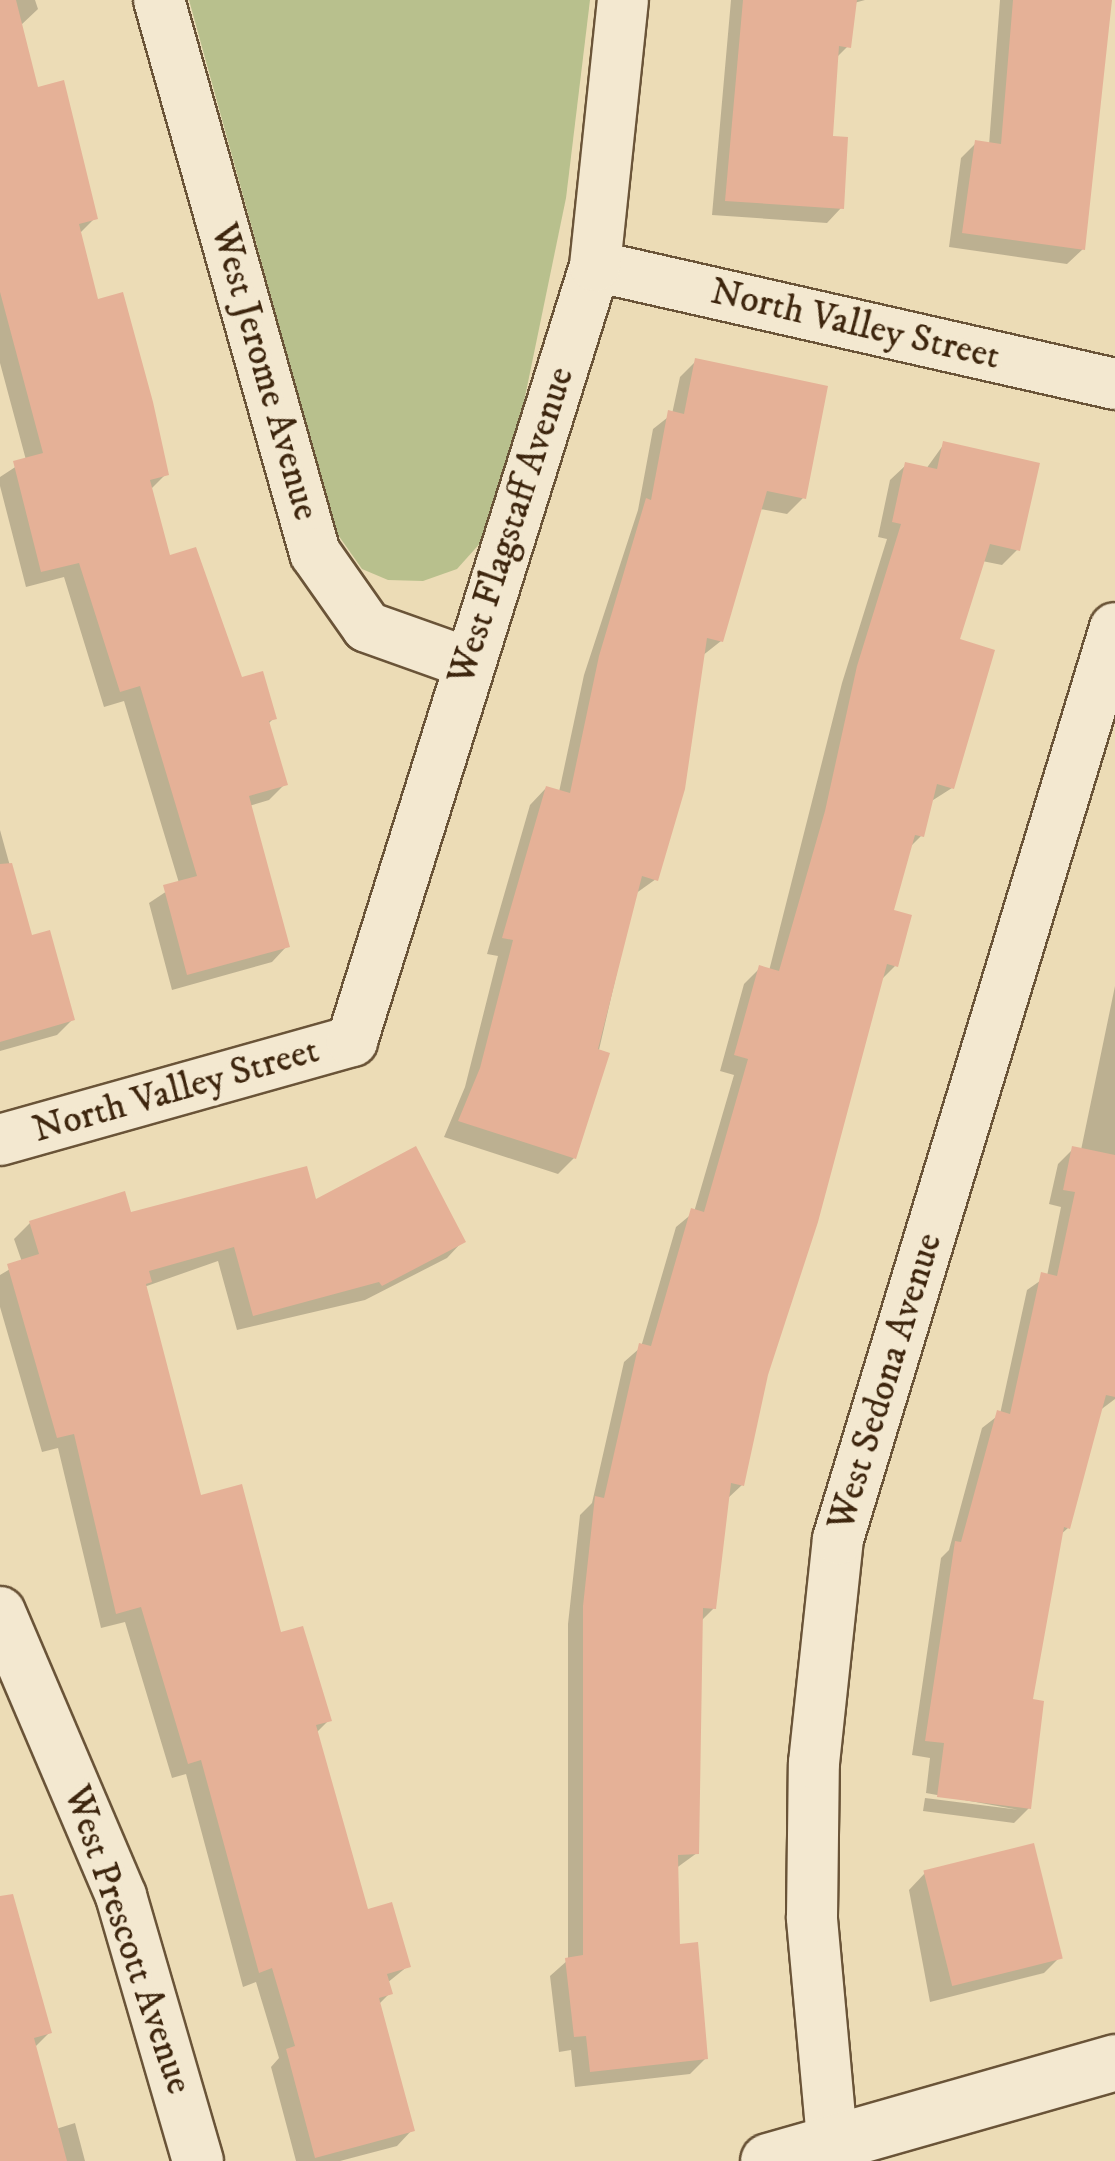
<!DOCTYPE html>
<html>
<head>
<meta charset="utf-8">
<style>
  body { margin:0 }
  #map { position:relative; width:1115px; height:2161px; overflow:hidden; background:#ecdcb6; font-family:"IM FELL DW Pica",serif }
  div>[style] { position:absolute }
  .green>* { inset:0; background:#b8c08d }
  .shadow>* { inset:0; background:#0003 }
  .building>* { inset:0; background:#e5b197; transform-origin:0 0 }
  .roads { filter:drop-shadow(2px 0 #6a5438) drop-shadow(-2px 0 #6a5438) drop-shadow(0 2px #6a5438) drop-shadow(0 -2px #6a5438) }
  .minor>* { height:50px; margin:-25px; padding:0 25px; transform-origin:25px; border-radius:25px; background:#f3e8d0 }
  .tertiary>* { height:55px; margin:-27.5px; padding:0 27.5px; transform-origin:27.5px; border-radius:27.5px; background:#f3e8d0 }
  span { translate:-50% -50%; white-space:nowrap; text-align:center; line-height:1.15; -webkit-text-stroke:9px #f3e8d0; paint-order:stroke }
  .street-label { font-size:38px; color:#3e260e }
</style>
</head>
<body>
<div id="map">
  <div class="green">
    <i style="clip-path:polygon(189px 0,590px 0,566px 198px,520px 421px,483px 540px,457px 569px,423px 581px,388px 580px,362px 569px,336px 532px)"></i>
  </div>
  <div class="shadow">
    <i style="clip-path:polygon(0 0,35px 0,38px 9px,20px 26px,37px 90px,95px 218px,79px 234px,96px 302px,166px 474px,150px 490px,168px 558px,240px 680px,274px 718px,267px 725px,285px 784px,269px 800px,249px 806px,287px 946px,272px 962px,172px 990px,149px 903px,179px 883px,124px 701px,104px 707px,64px 577px,26px 587px,0 486px,0 477px,26px 460px,0 363px)"></i>
    <i style="clip-path:polygon(731px 0,865px 0,854px 3px,848px 46px,835px 59px,830px 138px,841px 208px,827px 223px,712px 215px)"></i>
    <i style="clip-path:polygon(1000px 0,1108px 0,1083px 249px,1067px 264px,949px 247px,961px 158px,976px 143px,989px 145px)"></i>
    <i style="clip-path:polygon(696px 361px,803px 498px,787px 514px,760px 509px,721px 641px,702px 656px,656px 879px,635px 894px,574px 1158px,558px 1174px,444px 1137px,465px 1087px,498px 956px,487px 954px,530px 805px,546px 788px,559px 792px,584px 675px,638px 510px,653px 429px,672px 414px,680px 377px)"></i>
    <i style="clip-path:polygon(944px 444px,1018px 549px,1002px 565px,982px 561px,957px 640px,952px 788px,930px 802px,921px 836px,909px 848px,891px 912px,895px 966px,880px 981px,766px 1374px,742px 1485px,726px 1500px,714px 1608px,700px 1622px,697px 1853px,675px 1869px,677px 1947px,706px 2058px,690px 2074px,575px 2087px,571px 2050px,559px 2052px,550px 1976px,568px 1960px,568px 1624px,580px 1515px,592px 1503px,624px 1362px,641px 1347px,676px 1227px,694px 1212px,734px 1075px,720px 1071px,744px 984px,760px 968px,769px 971px,842px 683px,887px 539px,878px 537px,890px 480px,906px 465px,926px 469px)"></i>
    <i style="clip-path:polygon(0 830px,30px 938px,73px 1019px,57px 1035px,0 1051px)"></i>
    <i style="clip-path:polygon(1115px 986px,1115px 1399px,1099px 1411px,1068px 1528px,1059px 1536px,1030px 1701px,1029px 1808px,1014px 1823px,923px 1811px,925px 1798px,1019px 1810px,926px 1793px,930px 1758px,912px 1755px,941px 1558px,949px 1550px,982px 1428px,1000px 1414px,1027px 1290px,1047px 1276px,1061px 1207px,1049px 1204px,1058px 1164px,1073px 1149px,1081px 1150px)"></i>
    <i style="clip-path:polygon(314px 1203px,462px 1242px,447px 1258px,365px 1300px,237px 1330px,218px 1261px,144px 1287px,199px 1498px,329px 1720px,316px 1733px,366px 1912px,408px 1966px,387px 1983px,390px 1993px,378px 2005px,412px 2130px,397px 2146px,340px 2161px,296px 2161px,271px 2067px,279px 2058px,256px 1982px,243px 1987px,186px 1774px,172px 1778px,125px 1622px,101px 1628px,58px 1448px,42px 1452px,0 1307px,0 1275px,22px 1262px,14px 1239px,30px 1223px)"></i>
    <i style="clip-path:polygon(925px 1873px,1060px 1957px,1044px 1973px,930px 2002px,909px 1890px)"></i>
    <i style="clip-path:polygon(0 1899px,50px 2032px,34px 2048px,56px 2129px,75px 2123px,85px 2161px,0 2161px)"></i>
  </div>
  <div class="building">
    <i style="clip-path:polygon(0 0,16px 0,38px 87px,64px 80px,98px 219px,79px 224px,98px 299px,123px 292px,153px 402px,169px 475px,150px 480px,170px 555px,196px 547px,242px 677px,263px 671px,277px 719px,269px 721px,288px 785px,249px 796px,290px 947px,187px 975px,163px 885px,197px 876px,140px 686px,120px 692px,79px 563px,41px 572px,13px 461px,43px 453px,0 292px)"></i>
    <i style="clip-path:polygon(743px 0,857px 0,851px 48px,839px 46px,833px 136px,848px 137px,844px 209px,725px 201px)"></i>
    <i style="clip-path:polygon(1013px 0,1112px 0,1085px 250px,962px 233px,975px 140px,1001px 144px)"></i>
    <i style="clip-path:polygon(695px 358px,828px 386px,806px 499px,767px 491px,723px 642px,707px 638px,685px 789px,658px 881px,642px 876px,598px 1049px,610px 1053px,576px 1159px,458px 1121px,480px 1068px,513px 940px,502px 938px,546px 786px,570px 793px,599px 656px,646px 498px,651px 500px,668px 410px,684px 414px)"></i>
    <i style="clip-path:polygon(943px 441px,1040px 463px,1020px 551px,990px 544px,960px 639px,995px 650px,954px 789px,937px 784px,924px 837px,915px 835px,894px 910px,912px 915px,898px 967px,887px 964px,818px 1222px,768px 1375px,744px 1486px,731px 1483px,716px 1609px,703px 1608px,699px 1854px,678px 1855px,680px 1944px,698px 1942px,708px 2059px,590px 2072px,586px 2036px,574px 2037px,565px 1958px,583px 1955px,583px 1606px,595px 1496px,604px 1498px,639px 1343px,651px 1346px,691px 1208px,704px 1212px,748px 1059px,734px 1055px,759px 965px,779px 971px,825px 811px,857px 666px,901px 524px,892px 522px,905px 462px,937px 469px)"></i>
    <i style="clip-path:polygon(12px 863px,32px 935px,50px 930px,75px 1020px,0 1042px,0 864px)"></i>
    <i style="clip-path:polygon(416px 1146px,466px 1242px,382px 1286px,379px 1282px,253px 1316px,234px 1247px,149px 1271px,152px 1282px,146px 1284px,201px 1495px,242px 1484px,281px 1632px,303px 1626px,332px 1721px,316px 1725px,368px 1909px,392px 1902px,411px 1967px,387px 1974px,393px 1994px,379px 1998px,415px 2131px,315px 2158px,286px 2049px,295px 2046px,272px 1968px,259px 1973px,201px 1760px,188px 1764px,141px 1607px,116px 1614px,74px 1434px,57px 1438px,7px 1264px,39px 1254px,29px 1221px,125px 1191px,131px 1212px,307px 1166px,316px 1199px)"></i>
    <i style="clip-path:polygon(1072px 1146px,1115px 1155px,1115px 1397px,1106px 1395px,1070px 1529px,1064px 1527px,1033px 1699px,1044px 1701px,1031px 1809px,937px 1797px,944px 1743px,925px 1741px,955px 1541px,961px 1542px,997px 1410px,1010px 1414px,1041px 1272px,1057px 1276px,1075px 1192px,1063px 1190px)"></i>
    <i style="left:1034px;top:1843px;width:119px;height:114px;rotate:76deg"></i>
    <i style="clip-path:polygon(13px 1894px,52px 2033px,34px 2038px,67px 2161px,0 2161px,0 1896px)"></i>
  </div>
  <div class="roads">
    <div class="minor">
      <i style="left:159px;top:0;width:575px;rotate:74.25deg"></i>
      <i style="left:315px;top:553px;width:90px;rotate:54.9deg"></i>
      <i style="left:367px;top:627px;width:107px;rotate:19.6deg"></i>
      <i style="left:595px;top:266px;width:533px;rotate:12.79deg"></i>
      <i style="left:0;top:1140px;width:366px;rotate:-15.7deg"></i>
      <i style="left:352px;top:1041px;width:812px;rotate:-72.59deg"></i>
      <i style="left:595px;top:266px;width:267px;rotate:-84deg"></i>
      <i style="left:0;top:1612px;width:309px;rotate:66.9deg"></i>
      <i style="left:121px;top:1896px;width:276px;rotate:73.8deg"></i>
      <i style="left:834px;top:2161px;width:245px;rotate:-95.2deg"></i>
      <i style="left:812px;top:1917px;width:154px;rotate:-89.3deg"></i>
      <i style="left:814px;top:1763px;width:225px;rotate:-83.9deg"></i>
      <i style="left:838px;top:1539px;width:952px;rotate:-73.09deg"></i>
    </div>
    <div class="tertiary">
      <i style="left:768px;top:2161px;width:361px;rotate:-15.9deg"></i>
    </div>
  </div>
  <div class="street-label">
    <span style="left:855px;top:325px;rotate:13deg">North Valley Street</span>
    <span style="left:264px;top:372px;rotate:74deg">West Jerome Avenue</span>
    <span style="left:512px;top:526px;rotate:-72deg">West Flagstaff Avenue</span>
    <span style="left:176px;top:1091px;rotate:-16deg">North Valley Street</span>
    <span style="left:886px;top:1382px;rotate:-73deg">West Sedona Avenue</span>
    <span style="left:127px;top:1940px;rotate:71deg">West Prescott Avenue</span>
  </div>
</div>
</body>
</html>
